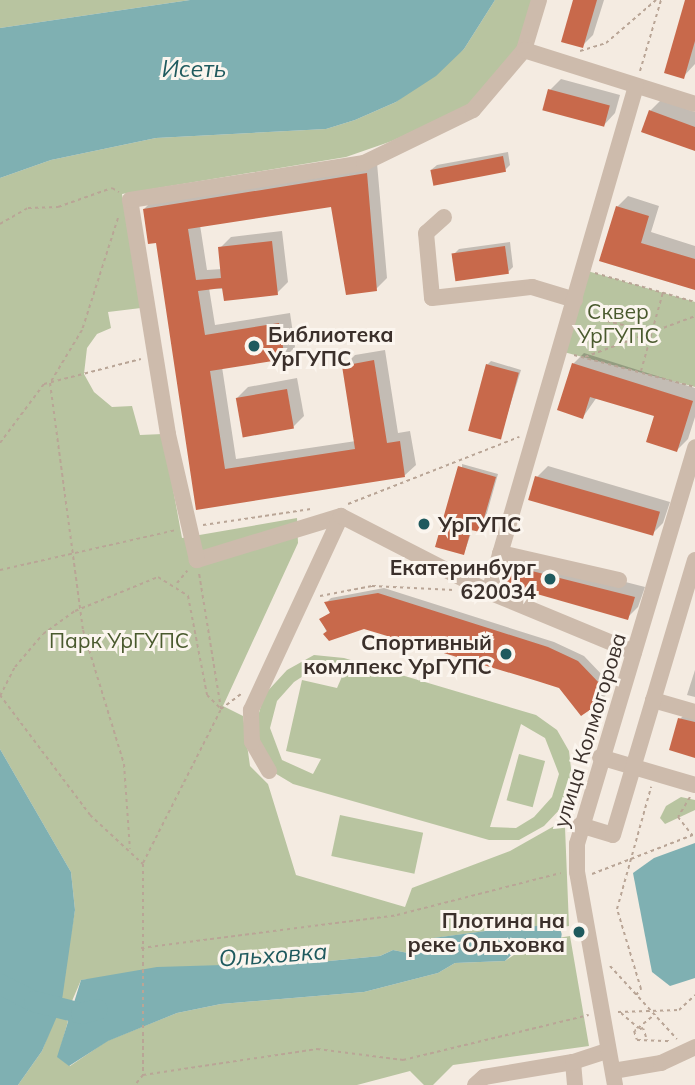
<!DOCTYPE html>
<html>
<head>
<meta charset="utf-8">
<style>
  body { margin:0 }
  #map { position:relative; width:695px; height:1085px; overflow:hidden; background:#f4ebe1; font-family:Mulish,sans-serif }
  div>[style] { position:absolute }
  .green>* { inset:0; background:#b8c4a0; transform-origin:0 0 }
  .water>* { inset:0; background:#7fb0b2 }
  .shadow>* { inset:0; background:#0003 }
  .river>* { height:21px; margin:-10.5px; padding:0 10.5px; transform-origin:10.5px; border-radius:10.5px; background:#7fb0b2 }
  .building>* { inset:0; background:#c8694b; transform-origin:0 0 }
  .path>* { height:2px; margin-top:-1px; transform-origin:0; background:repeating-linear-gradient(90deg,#b9a596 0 3.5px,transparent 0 7px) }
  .minor>* { height:16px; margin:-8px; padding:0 8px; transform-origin:8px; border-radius:8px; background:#cdbbac }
  .dots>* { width:19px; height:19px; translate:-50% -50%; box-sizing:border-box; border:4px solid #fbf5ee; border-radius:50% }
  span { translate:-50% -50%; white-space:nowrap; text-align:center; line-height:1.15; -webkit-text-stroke:6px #fbf5ee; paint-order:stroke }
  .park-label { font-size:21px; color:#4a5a2e }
  .poi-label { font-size:21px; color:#3b302b; font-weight:700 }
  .left { translate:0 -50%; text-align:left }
  .right { translate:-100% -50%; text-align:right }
  .street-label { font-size:21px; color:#3b302b }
  .water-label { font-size:23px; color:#1f5a5e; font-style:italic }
</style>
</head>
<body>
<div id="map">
  <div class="green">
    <i style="clip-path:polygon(0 0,190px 0,0 28px)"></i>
    <i style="clip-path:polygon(495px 0,536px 0,522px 48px,467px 106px,392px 141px,346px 157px,122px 194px,141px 308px,108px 312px,111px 328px,97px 334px,87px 348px,84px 374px,94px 392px,112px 407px,132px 406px,140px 435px,163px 434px,182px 538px,297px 518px,298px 543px,223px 706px,243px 716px,250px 766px,268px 784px,296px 875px,405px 907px,412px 888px,510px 851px,556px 825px,565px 827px,569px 926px,532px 932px,516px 927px,434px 938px,429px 950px,413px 954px,393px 950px,380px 956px,319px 962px,283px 960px,81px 980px,72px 1001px,68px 1002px,60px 996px,75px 910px,71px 872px,0 749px,0 178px,51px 160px,156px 138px,326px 129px,355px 120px,396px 102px,464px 49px)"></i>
    <i style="clip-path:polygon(584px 270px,695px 302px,695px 387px,560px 351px)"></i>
    <i style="clip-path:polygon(evenodd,314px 655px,344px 658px,536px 715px,557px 730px,569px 751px,572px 777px,562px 807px,544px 826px,519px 840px,489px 840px,293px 784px,273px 772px,259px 747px,255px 727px,264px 695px,287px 670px,314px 655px,317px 667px,344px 672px,337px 688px,302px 680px,286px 751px,321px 759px,313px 774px,282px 760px,270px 728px,277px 701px,294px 682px,317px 667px,314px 655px,521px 724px,545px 738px,559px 774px,552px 797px,534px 817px,516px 828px,490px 827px,521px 724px)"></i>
    <i style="left:519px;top:754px;width:27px;height:48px;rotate:15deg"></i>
    <i style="clip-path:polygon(681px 797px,695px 800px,695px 810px,665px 824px,660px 818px,666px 806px)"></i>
    <i style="left:340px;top:815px;width:85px;height:42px;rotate:12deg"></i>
    <i style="clip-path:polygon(570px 936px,589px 1046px,453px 1065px,433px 1085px,424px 1085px,410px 1071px,357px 1085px,18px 1085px,42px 1051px,56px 1015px,68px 1021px,58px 1057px,70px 1066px,107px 1041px,177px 1013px,221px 1004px,364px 992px,438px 973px,455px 963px,505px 961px,533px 942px)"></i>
  </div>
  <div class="water">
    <i style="clip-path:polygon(190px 0,495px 0,464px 49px,436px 76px,396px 102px,355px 120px,326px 129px,156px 138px,51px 160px,0 178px,0 28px)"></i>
    <i style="clip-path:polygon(0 749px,71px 872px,75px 910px,61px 1007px,42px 1051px,18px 1085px,0 1085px)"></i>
    <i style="clip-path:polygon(695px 843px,695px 978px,670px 986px,652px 972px,633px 873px,654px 858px)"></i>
    <i style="clip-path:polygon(516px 927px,531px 936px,505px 961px,455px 963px,438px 973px,364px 992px,221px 1004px,177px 1013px,108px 1041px,69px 1066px,57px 1057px,81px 980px,157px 967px,319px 962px,380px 956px,393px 950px,413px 954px,429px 950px,433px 938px)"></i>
  </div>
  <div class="shadow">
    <i style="clip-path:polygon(575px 0,604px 0,593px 35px,582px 46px)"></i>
    <i style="clip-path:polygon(687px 0,695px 0,695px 64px,683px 77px)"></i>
    <i style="clip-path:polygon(561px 79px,620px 95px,615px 113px,604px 125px,550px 90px)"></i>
    <i style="clip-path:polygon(661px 100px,695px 112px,695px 149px,650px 111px)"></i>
    <i style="clip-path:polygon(508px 152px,510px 165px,505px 170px,431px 170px,437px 165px)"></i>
    <i style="clip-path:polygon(377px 163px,387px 278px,376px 289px,332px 205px,200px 225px,207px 270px,222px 269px,220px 248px,231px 237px,282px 231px,288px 282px,277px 293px,209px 288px,215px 325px,290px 313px,295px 347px,284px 358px,222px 367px,236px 459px,356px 441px,344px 366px,355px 355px,385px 350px,398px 433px,410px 431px,416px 465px,405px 475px,198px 508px,158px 241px,144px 209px,155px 198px)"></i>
    <i style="clip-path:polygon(628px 196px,659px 206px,651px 232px,695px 246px,695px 288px,601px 259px,617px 207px)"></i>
    <i style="clip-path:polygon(510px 242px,513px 267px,508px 272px,454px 254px,459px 249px)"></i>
    <i style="clip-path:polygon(584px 353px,695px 388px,695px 417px,688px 439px,677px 450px,657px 415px,597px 397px,583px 417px,573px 364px)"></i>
    <i style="clip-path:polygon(491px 361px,521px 370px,500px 438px,487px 365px)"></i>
    <i style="clip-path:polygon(297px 378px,304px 416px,293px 427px,237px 398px,248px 387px)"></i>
    <i style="clip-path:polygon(462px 464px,498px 474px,483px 527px,473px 528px,464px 553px)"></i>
    <i style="clip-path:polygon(548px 466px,670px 502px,663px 523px,652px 534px,537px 477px)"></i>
    <i style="clip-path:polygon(520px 555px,645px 587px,638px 607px,627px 618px,509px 566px)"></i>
    <i style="clip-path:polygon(384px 588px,554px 642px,584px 656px,606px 679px,600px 685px,607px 694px,602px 699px,364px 627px,330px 639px,321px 620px,331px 612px,326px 603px,331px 598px)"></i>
    <i style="clip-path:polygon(695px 670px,695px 697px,687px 695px)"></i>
    <i style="clip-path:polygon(695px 704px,695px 756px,680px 719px)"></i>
  </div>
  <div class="river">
    <i style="left:505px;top:940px;width:46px;rotate:-7.4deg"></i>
    <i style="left:0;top:984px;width:38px;rotate:27deg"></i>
    <i style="left:34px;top:1001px;width:49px;rotate:14.3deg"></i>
    <i style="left:81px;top:1013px;width:16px;rotate:-14deg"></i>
  </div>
  <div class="building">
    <i style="clip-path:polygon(573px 0,597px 0,583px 48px,561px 42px)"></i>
    <i style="clip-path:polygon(685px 0,695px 0,695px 41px,684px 79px,664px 73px)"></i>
    <i style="left:548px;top:89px;width:64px;height:22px;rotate:15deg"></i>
    <i style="clip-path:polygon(649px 110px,695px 127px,695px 151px,641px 132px)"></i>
    <i style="left:503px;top:156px;width:16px;height:74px;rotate:79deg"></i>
    <i style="clip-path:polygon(367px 173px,377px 291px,346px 295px,331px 207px,188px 229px,196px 280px,221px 278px,218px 247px,272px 241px,278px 295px,224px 301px,222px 288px,198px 291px,205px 335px,279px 323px,285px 359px,210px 371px,225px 469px,355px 449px,342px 366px,374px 360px,387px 443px,400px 441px,405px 477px,196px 510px,156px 243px,148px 244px,143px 209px)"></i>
    <i style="clip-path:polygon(616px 206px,649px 216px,641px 243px,695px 259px,695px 290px,599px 261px)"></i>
    <i style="left:505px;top:246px;width:28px;height:54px;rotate:82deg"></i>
    <i style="clip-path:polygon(572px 363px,693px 401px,677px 452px,646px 442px,654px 416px,590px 397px,583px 419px,557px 410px)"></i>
    <i style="left:486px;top:364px;width:34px;height:69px;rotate:15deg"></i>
    <i style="left:287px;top:389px;width:40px;height:52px;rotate:80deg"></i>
    <i style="clip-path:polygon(458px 466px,496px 477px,480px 532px,471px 530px,464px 555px,435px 547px)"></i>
    <i style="left:535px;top:476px;width:130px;height:25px;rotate:16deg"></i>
    <i style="clip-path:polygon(508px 565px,635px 597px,628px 620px,502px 584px)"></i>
    <i style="clip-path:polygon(378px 593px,548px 647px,578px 661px,602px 686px,595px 690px,603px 701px,581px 716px,559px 688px,537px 681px,364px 629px,329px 641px,323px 634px,327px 631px,319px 619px,330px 613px,324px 602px)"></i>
    <i style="clip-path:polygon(678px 718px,695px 722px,695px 758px,669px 750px)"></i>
  </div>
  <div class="path">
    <i style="left:580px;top:51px;width:27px;rotate:-17deg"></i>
    <i style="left:606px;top:43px;width:66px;rotate:-40.7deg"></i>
    <i style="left:640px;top:71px;width:74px;rotate:-73.5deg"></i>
    <i style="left:118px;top:218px;width:118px;rotate:107.8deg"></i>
    <i style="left:82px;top:330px;width:62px;rotate:121.1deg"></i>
    <i style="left:50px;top:383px;width:249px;rotate:82.4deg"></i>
    <i style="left:83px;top:630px;width:140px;rotate:73deg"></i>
    <i style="left:124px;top:764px;width:85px;rotate:86deg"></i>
    <i style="left:0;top:224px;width:32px;rotate:-30deg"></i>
    <i style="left:28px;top:208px;width:30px;rotate:-2deg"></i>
    <i style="left:58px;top:207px;width:57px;rotate:-19.4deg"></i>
    <i style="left:112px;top:188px;width:8px;rotate:30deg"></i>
    <i style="left:595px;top:273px;width:104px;rotate:16.2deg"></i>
    <i style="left:586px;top:316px;width:68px;rotate:13.6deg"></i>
    <i style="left:574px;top:355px;width:125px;rotate:14.8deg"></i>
    <i style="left:585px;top:357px;width:117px;rotate:-20.4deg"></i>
    <i style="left:641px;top:371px;width:82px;rotate:-74.4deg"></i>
    <i style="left:0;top:443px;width:74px;rotate:-53.3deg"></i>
    <i style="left:44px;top:384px;width:100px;rotate:-14.5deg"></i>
    <i style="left:348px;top:504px;width:184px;rotate:-21.4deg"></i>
    <i style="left:203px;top:525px;width:109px;rotate:-8.4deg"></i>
    <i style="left:0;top:570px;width:180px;rotate:-12.8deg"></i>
    <i style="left:177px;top:583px;width:16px;rotate:-50deg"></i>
    <i style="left:320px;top:596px;width:53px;rotate:-10.9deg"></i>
    <i style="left:372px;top:586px;width:82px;rotate:2.8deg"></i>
    <i style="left:0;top:695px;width:150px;rotate:53.1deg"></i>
    <i style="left:90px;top:815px;width:72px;rotate:42.8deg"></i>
    <i style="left:143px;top:864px;width:211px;rotate:90deg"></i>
    <i style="left:143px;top:1075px;width:13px;rotate:129deg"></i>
    <i style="left:0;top:696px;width:33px;rotate:-63deg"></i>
    <i style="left:15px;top:667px;width:43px;rotate:-49.7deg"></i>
    <i style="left:43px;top:634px;width:39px;rotate:-36deg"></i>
    <i style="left:75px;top:611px;width:90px;rotate:-22.3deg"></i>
    <i style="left:158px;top:577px;width:36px;rotate:32deg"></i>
    <i style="left:188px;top:596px;width:101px;rotate:79.1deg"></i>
    <i style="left:207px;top:695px;width:20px;rotate:45deg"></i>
    <i style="left:221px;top:709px;width:26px;rotate:-37deg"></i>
    <i style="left:690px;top:797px;width:23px;rotate:121deg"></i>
    <i style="left:678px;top:817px;width:23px;rotate:52deg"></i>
    <i style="left:143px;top:863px;width:173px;rotate:-63.1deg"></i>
    <i style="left:221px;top:709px;width:138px;rotate:-99.2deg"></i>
    <i style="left:592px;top:874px;width:110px;rotate:-21.2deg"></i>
    <i style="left:141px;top:948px;width:258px;rotate:-7.3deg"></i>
    <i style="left:397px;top:915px;width:169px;rotate:-14.4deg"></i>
    <i style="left:610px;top:966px;width:99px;rotate:47.5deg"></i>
    <i style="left:636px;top:995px;width:8px;rotate:-50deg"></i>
    <i style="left:641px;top:989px;width:84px;rotate:-106.7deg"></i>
    <i style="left:617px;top:909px;width:127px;rotate:-74.4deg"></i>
    <i style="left:618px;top:1012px;width:61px;rotate:-1.9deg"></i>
    <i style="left:679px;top:1010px;width:22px;rotate:-43deg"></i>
    <i style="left:621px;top:1013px;width:23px;rotate:41deg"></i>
    <i style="left:638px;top:1028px;width:21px;rotate:-39deg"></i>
    <i style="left:646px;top:1037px;width:9px;rotate:-108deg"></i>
    <i style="left:643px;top:1028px;width:9px;rotate:162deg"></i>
    <i style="left:634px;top:1031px;width:9px;rotate:72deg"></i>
    <i style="left:637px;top:1040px;width:35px;rotate:2deg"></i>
    <i style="left:143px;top:1075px;width:176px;rotate:-8.5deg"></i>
    <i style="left:317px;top:1049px;width:87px;rotate:7.3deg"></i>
    <i style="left:403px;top:1060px;width:191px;rotate:-13.6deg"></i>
  </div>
  <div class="minor">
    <i style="left:524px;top:50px;width:52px;rotate:-73.3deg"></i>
    <i style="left:444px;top:217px;width:24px;rotate:138deg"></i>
    <i style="left:426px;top:233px;width:65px;rotate:84.7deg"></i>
    <i style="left:432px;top:298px;width:101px;rotate:-6.3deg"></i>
    <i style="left:532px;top:287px;width:45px;rotate:16.8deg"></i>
    <i style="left:341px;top:516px;width:151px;rotate:163deg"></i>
    <i style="left:197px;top:560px;width:129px;rotate:-103deg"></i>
    <i style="left:168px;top:434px;width:237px;rotate:-99.2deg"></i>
    <i style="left:130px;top:200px;width:237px;rotate:-9deg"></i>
    <i style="left:364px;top:163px;width:121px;rotate:-25.9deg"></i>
    <i style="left:473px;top:110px;width:79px;rotate:-49.6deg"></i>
    <i style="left:524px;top:50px;width:179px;rotate:17.5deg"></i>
    <i style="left:500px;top:553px;width:122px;rotate:12.8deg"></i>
    <i style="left:489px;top:592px;width:527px;rotate:-73.8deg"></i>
    <i style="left:653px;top:700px;width:44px;rotate:15.9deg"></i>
    <i style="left:600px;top:757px;width:99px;rotate:16.4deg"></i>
    <i style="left:269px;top:771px;width:34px;rotate:-120deg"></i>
    <i style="left:252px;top:742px;width:32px;rotate:-92deg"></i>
    <i style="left:251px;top:710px;width:214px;rotate:-65.1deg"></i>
    <i style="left:341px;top:516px;width:166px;rotate:27.2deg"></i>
    <i style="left:489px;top:592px;width:157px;rotate:22.5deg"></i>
    <i style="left:580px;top:825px;width:34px;rotate:17deg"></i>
    <i style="left:613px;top:835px;width:287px;rotate:-73.4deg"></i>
    <i style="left:573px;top:1062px;width:23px;rotate:85deg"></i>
    <i style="left:613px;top:1071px;width:49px;rotate:-9.5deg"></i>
    <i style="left:661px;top:1063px;width:38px;rotate:-25deg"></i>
    <i style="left:475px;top:1085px;width:12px;rotate:-42deg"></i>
    <i style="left:484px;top:1077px;width:90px;rotate:-9.6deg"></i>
    <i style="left:573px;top:1062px;width:35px;rotate:-18deg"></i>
    <i style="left:615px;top:1085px;width:216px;rotate:-100.1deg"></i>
    <i style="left:577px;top:872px;width:28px;rotate:-90deg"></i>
    <i style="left:577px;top:844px;width:414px;rotate:-73.4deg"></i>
  </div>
  <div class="dots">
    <i style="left:254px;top:346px;background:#1f5a5e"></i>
    <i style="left:424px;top:524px;background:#1f5a5e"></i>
    <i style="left:550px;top:579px;background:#1f5a5e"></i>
    <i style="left:506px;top:654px;background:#1f5a5e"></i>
    <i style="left:579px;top:932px;background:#1f5a5e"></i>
  </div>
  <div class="park-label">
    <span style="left:618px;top:323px">Сквер<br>УрГУПС</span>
    <span style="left:119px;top:640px">Парк УрГУПС</span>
  </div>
  <div class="poi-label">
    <span class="left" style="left:268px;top:346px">Библиотека<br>УрГУПС</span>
    <span class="left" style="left:438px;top:524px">УрГУПС</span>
    <span class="right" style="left:536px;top:579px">Екатеринбург<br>620034</span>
    <span class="right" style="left:492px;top:654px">Спортивный<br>комлпекс УрГУПС</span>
    <span class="right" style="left:565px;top:932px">Плотина на<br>реке Ольховка</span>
  </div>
  <div class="street-label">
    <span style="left:589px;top:730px;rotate:-73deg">улица Колмогорова</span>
  </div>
  <div class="water-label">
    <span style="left:194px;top:69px">Исеть</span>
    <span style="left:273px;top:955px;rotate:-4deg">Ольховка</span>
  </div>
</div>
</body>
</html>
